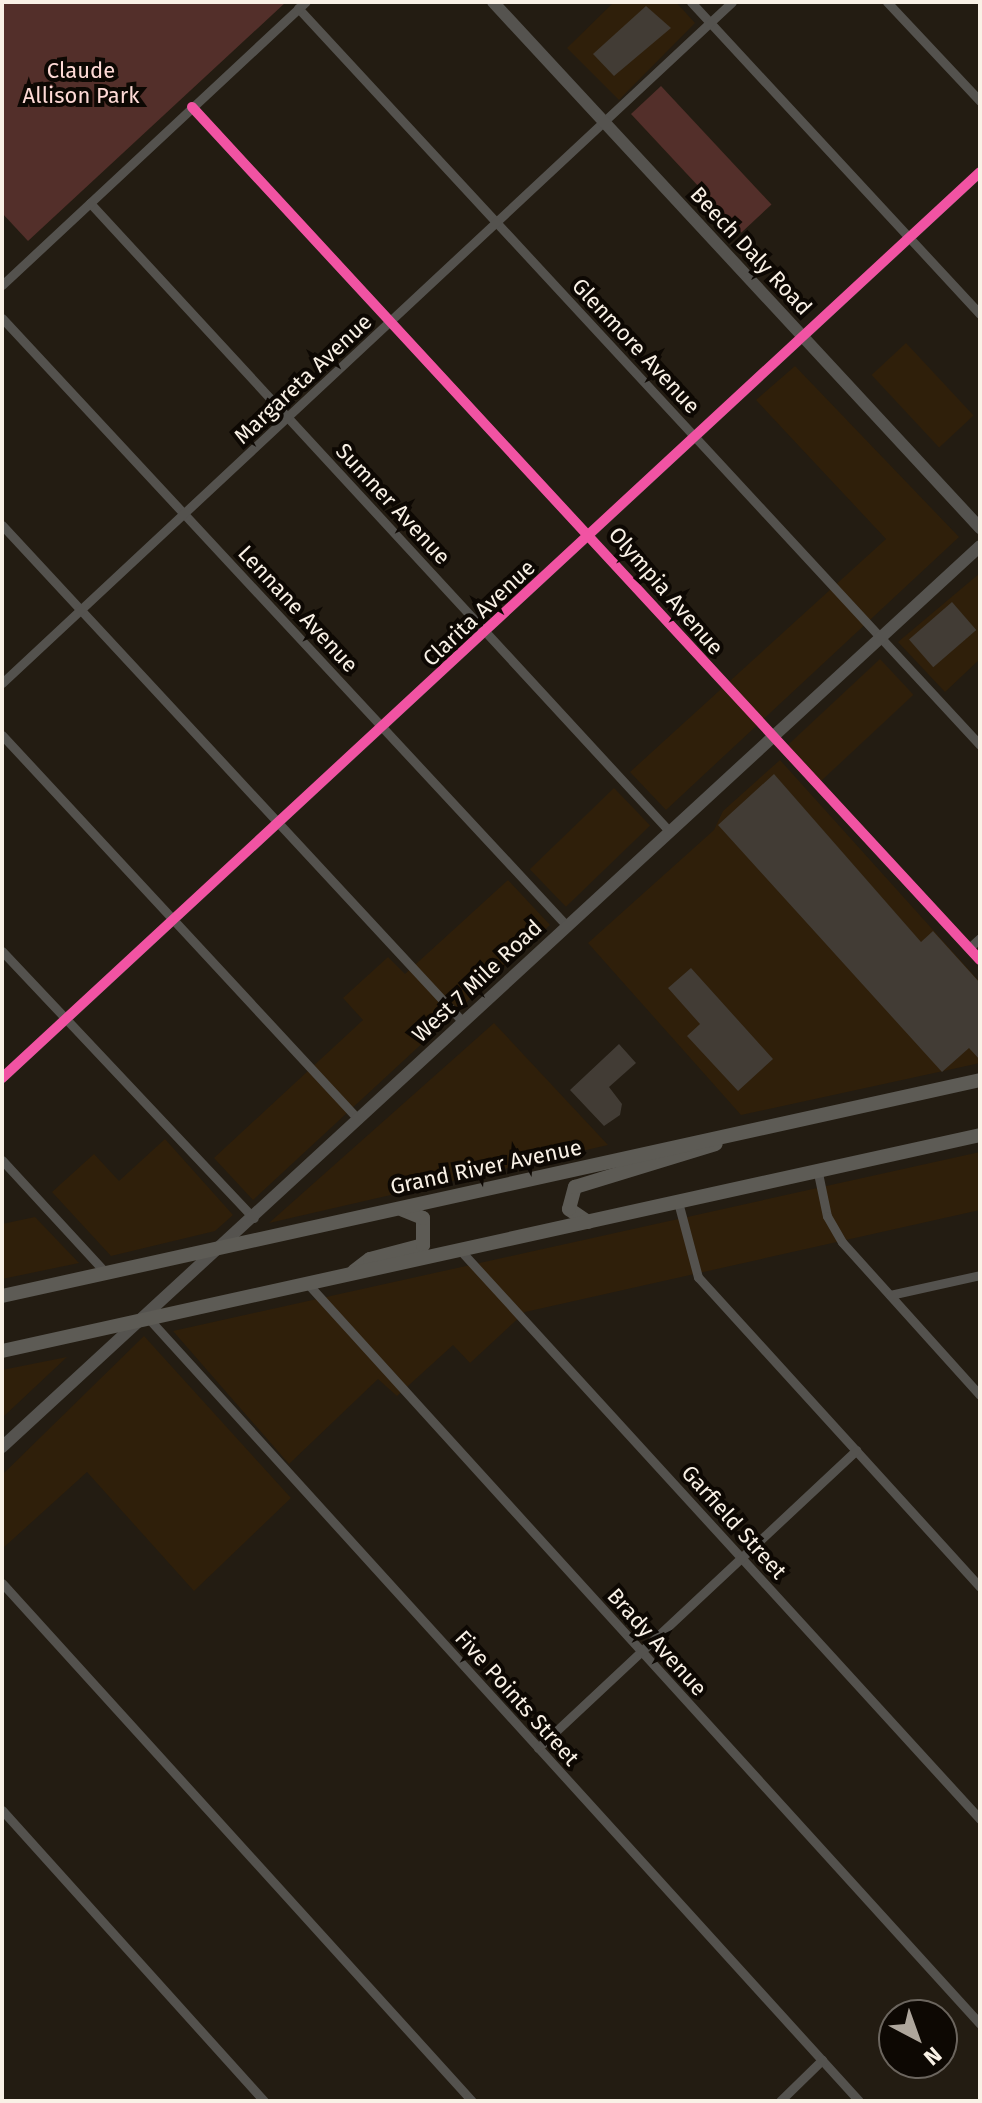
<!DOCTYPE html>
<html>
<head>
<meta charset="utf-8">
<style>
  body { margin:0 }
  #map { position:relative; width:982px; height:2103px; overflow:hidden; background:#231c12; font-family:"Fira Sans",sans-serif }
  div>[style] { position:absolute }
  .built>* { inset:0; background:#2f1f0a; transform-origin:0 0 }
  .green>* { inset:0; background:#532f2a; transform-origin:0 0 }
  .building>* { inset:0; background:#423c35; transform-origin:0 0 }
  .street>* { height:9px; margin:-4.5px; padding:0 4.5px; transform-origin:4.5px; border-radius:4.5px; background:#54524e }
  .secondary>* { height:12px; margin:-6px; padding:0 6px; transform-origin:6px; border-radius:6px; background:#55534f }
  .primary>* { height:14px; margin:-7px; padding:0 7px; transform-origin:7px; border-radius:7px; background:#5d5b55 }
  .cycleway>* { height:10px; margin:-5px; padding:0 5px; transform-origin:5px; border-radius:5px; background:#f153a3 }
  span { translate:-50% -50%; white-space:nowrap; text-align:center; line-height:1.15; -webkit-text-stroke:8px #0d0803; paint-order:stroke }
  .park-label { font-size:22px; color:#fedad6 }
  .street-label { font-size:22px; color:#f9f1e6 }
  .frame { position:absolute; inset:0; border:4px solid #f9f1e6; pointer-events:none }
  .north { position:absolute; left:878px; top:1999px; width:80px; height:80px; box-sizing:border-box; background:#0d0803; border:2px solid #6b655e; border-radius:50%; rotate:139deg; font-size:22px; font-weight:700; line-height:32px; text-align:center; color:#f9f1e6 }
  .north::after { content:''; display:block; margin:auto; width:28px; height:36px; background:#aea69c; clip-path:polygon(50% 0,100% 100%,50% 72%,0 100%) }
</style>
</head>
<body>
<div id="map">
  <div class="built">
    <i style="clip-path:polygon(614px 2px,676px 2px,695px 23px,619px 100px,567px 48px)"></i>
    <i style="left:906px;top:343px;width:99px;height:47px;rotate:47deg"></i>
    <i style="clip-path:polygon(795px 366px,959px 537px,666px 810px,630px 772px,886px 539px,756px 400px)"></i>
    <i style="clip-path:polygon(980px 573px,980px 659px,945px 692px,898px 642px)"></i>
    <i style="left:880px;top:659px;width:49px;height:126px;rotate:47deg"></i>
    <i style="clip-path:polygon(780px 760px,980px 982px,980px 1063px,741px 1115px,588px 943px,714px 830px,723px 811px)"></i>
    <i style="left:614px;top:788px;width:52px;height:117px;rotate:46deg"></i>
    <i style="clip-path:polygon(508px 880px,550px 925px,253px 1200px,214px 1158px,363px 1020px,343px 998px,388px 957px,405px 974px)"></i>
    <i style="clip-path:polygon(494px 1023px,608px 1145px,269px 1223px)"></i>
    <i style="clip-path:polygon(165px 1139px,233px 1215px,215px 1231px,111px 1256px,52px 1192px,94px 1154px,119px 1181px)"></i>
    <i style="clip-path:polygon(980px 1152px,980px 1210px,525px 1312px,470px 1363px,453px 1345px,397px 1396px,378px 1379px,289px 1464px,173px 1331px)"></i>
    <i style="clip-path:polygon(35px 1217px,79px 1263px,2px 1279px,2px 1224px)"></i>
    <i style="clip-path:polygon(144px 1336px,291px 1498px,194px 1591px,87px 1472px,2px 1549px,2px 1475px)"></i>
    <i style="clip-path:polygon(67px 1357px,2px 1418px,2px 1370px)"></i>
  </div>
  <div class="green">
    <i style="clip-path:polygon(2px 2px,286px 2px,28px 241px,2px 213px)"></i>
    <i style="left:661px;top:86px;width:162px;height:41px;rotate:47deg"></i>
  </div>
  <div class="building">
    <i style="clip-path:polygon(646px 6px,671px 28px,614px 76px,593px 54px)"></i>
    <i style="left:952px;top:602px;width:37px;height:57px;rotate:49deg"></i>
    <i style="clip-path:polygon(774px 774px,921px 942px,933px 931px,980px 983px,980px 1060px,969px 1048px,942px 1072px,718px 825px)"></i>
    <i style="clip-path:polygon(691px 968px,773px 1059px,738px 1091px,687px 1036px,700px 1024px,668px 988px)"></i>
    <i style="clip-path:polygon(619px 1044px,636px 1063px,609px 1087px,622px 1104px,620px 1115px,604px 1126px,570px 1090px)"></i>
  </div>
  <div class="street">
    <i style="left:691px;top:2px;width:425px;rotate:47.2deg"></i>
    <i style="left:887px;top:2px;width:136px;rotate:46.8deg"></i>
    <i style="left:298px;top:8px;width:1004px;rotate:47.22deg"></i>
    <i style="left:192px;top:107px;width:1161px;rotate:47.27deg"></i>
    <i style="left:90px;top:203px;width:854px;rotate:47.32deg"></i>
    <i style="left:2px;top:285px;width:415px;rotate:-43deg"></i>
    <i style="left:2px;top:318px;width:830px;rotate:47.1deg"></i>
    <i style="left:2px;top:525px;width:678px;rotate:47.15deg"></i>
    <i style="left:2px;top:683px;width:998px;rotate:-43.01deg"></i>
    <i style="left:2px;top:735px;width:524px;rotate:47.17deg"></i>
    <i style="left:969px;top:948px;width:15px;rotate:-42deg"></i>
    <i style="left:2px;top:951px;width:367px;rotate:46.7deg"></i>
    <i style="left:2px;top:1078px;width:1333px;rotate:-42.81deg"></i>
    <i style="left:2px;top:1160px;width:154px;rotate:47.4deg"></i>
    <i style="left:818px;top:1173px;width:44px;rotate:78.2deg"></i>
    <i style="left:827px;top:1216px;width:30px;rotate:60deg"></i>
    <i style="left:842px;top:1242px;width:206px;rotate:48deg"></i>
    <i style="left:678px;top:1202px;width:78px;rotate:75.1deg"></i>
    <i style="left:698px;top:1277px;width:419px;rotate:47.7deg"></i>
    <i style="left:460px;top:1250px;width:771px;rotate:47.58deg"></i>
    <i style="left:307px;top:1283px;width:1001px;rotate:47.75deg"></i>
    <i style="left:890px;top:1295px;width:92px;rotate:-12.5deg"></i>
    <i style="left:149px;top:1319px;width:1056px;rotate:47.76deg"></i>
    <i style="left:2px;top:1583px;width:699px;rotate:47.78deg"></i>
    <i style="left:538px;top:1748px;width:436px;rotate:-43.1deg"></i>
    <i style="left:2px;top:1810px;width:392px;rotate:48deg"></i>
    <i style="left:780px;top:2101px;width:59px;rotate:-44.3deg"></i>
  </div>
  <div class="secondary">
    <i style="left:493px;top:2px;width:717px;rotate:47.2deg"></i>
    <i style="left:2px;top:1447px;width:1330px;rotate:-42.65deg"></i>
  </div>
  <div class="primary">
    <i style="left:588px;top:1222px;width:23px;rotate:-146deg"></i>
    <i style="left:569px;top:1209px;width:23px;rotate:-75deg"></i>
    <i style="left:575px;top:1187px;width:147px;rotate:-17deg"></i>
    <i style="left:354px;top:1271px;width:20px;rotate:-37deg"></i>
    <i style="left:370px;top:1259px;width:55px;rotate:-14.8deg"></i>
    <i style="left:423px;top:1245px;width:27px;rotate:-90deg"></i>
    <i style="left:423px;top:1218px;width:22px;rotate:-158deg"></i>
    <i style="left:2px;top:1296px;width:1002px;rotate:-12.45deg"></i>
    <i style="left:2px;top:1351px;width:1002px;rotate:-12.45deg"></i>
  </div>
  <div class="cycleway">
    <i style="left:192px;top:107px;width:1161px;rotate:47.27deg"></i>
    <i style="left:2px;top:1078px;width:1333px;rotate:-42.81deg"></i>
  </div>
  <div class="park-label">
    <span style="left:81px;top:83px">Claude<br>Allison Park</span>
  </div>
  <div class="street-label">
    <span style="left:751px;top:251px;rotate:47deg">Beech Daly Road</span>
    <span style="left:636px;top:346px;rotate:47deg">Glenmore Avenue</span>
    <span style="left:303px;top:379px;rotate:-43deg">Margareta Avenue</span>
    <span style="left:393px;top:504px;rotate:47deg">Sumner Avenue</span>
    <span style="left:666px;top:591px;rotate:49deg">Olympia Avenue</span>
    <span style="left:298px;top:609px;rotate:47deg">Lennane Avenue</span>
    <span style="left:479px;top:613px;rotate:-43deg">Clarita Avenue</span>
    <span style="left:477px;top:981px;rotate:-43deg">West 7 Mile Road</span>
    <span style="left:486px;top:1167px;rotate:-12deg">Grand River Avenue</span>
    <span style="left:734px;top:1522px;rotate:48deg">Garfield Street</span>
    <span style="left:657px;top:1642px;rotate:48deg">Brady Avenue</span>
    <span style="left:517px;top:1698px;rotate:48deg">Five Points Street</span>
  </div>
  <div class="frame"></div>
  <div class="north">N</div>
</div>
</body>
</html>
